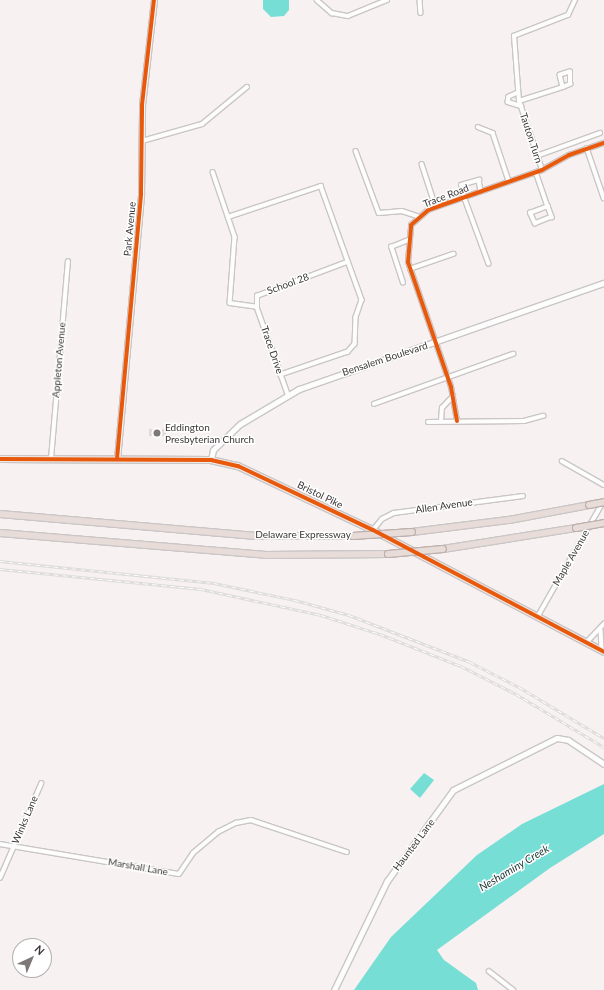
<!DOCTYPE html>
<html>
<head>
<meta charset="utf-8">
<style>
  body { margin:0 }
  #map { position:relative; width:604px; height:990px; overflow:hidden; background:#f7f2f1; font-family:Lato,sans-serif }
  div>[style] { position:absolute }
  .water>* { inset:0; background:#77ded6 }
  .building>* { inset:0; background:#e2d9d6; transform-origin:0 0 }
  .roads { filter:drop-shadow(1px 0 #cac6c6) drop-shadow(-1px 0 #cac6c6) drop-shadow(0 1px #cac6c6) drop-shadow(0 -1px #cac6c6) }
  .street>* { height:3.5px; margin:-1.75px; padding:0 1.75px; transform-origin:1.75px; border-radius:1.75px; background:#fefdfd }
  .secondary>* { height:5px; margin:-2.5px; padding:0 2.5px; transform-origin:2.5px; border-radius:2.5px; background:#fefdfd }
  .primary>* { height:5.5px; margin:-2.75px; padding:0 2.75px; transform-origin:2.75px; border-radius:2.75px; background:#f1eae8 }
  .highway>* { height:6px; margin:-3px; padding:0 3px; transform-origin:3px; border-radius:3px; background:#e8dcd9 }
  .rail>* { height:3px; margin-top:-1.5px; transform-origin:0; background:repeating-linear-gradient(90deg,#fff 0 4.5px,#dddbda 0 9px); box-sizing:border-box; border-block:1px solid #dddbda }
  .bridges { filter:drop-shadow(1px 0 #beb1ad) drop-shadow(-1px 0 #beb1ad) drop-shadow(0 1px #beb1ad) drop-shadow(0 -1px #beb1ad) }
  .highway-bridge>* { height:6px; margin:-3px; padding:0 3px; transform-origin:3px; border-radius:3px; background:#e8dcd9 }
  .cycleway>* { height:4px; margin:-2px; padding:0 2px; transform-origin:2px; border-radius:2px; background:#e8590c }
  .dots>* { width:11px; height:11px; translate:-50% -50%; box-sizing:border-box; border:2px solid #fff; border-radius:50% }
  span { translate:-50% -50%; white-space:nowrap; text-align:center; line-height:1.15; -webkit-text-stroke:3px #fff; paint-order:stroke }
  .street-label { font-size:10px; color:#3b3736 }
  .poi-label { font-size:10px; color:#3b3736 }
  .left { translate:0 -50%; text-align:left }
  .water-label { font-size:11px; color:#243c3a; font-style:italic }
  .north { position:absolute; left:12px; top:938px; width:40px; height:40px; box-sizing:border-box; background:#fff; border:1px solid #b1afaf; border-radius:50%; rotate:44deg; font-size:11px; font-weight:700; line-height:16px; text-align:center; color:#3b3736 }
  .north::after { content:''; display:block; margin:auto; width:14px; height:18px; background:#7d7877; clip-path:polygon(50% 0,100% 100%,50% 72%,0 100%) }
</style>
</head>
<body>
<div id="map">
  <div class="water">
    <i style="clip-path:polygon(263px 0,289px 0,289px 10px,284px 16px,271px 17px,263px 9px)"></i>
    <i style="clip-path:polygon(424px 773px,434px 780px,420px 798px,410px 789px)"></i>
    <i style="clip-path:polygon(604px 784px,604px 834px,550px 868px,437px 950px,444px 960px,476px 983px,478px 990px,354px 990px,391px 937px,477px 855px,522px 824px)"></i>
  </div>
  <div class="building">
    <i style="left:149px;top:429px;width:17px;height:7px"></i>
  </div>
  <div class="roads">
    <div class="street">
      <i style="left:317px;top:0;width:20px;rotate:41deg"></i>
      <i style="left:332px;top:13px;width:16px;rotate:11deg"></i>
      <i style="left:348px;top:16px;width:42px;rotate:-22.3deg"></i>
      <i style="left:420px;top:0;width:13px;rotate:86deg"></i>
      <i style="left:518px;top:93px;width:10px;rotate:156deg"></i>
      <i style="left:509px;top:97px;width:5px;rotate:101deg"></i>
      <i style="left:508px;top:102px;width:14px;rotate:17deg"></i>
      <i style="left:519px;top:101px;width:46px;rotate:-17.7deg"></i>
      <i style="left:563px;top:87px;width:8px;rotate:-23deg"></i>
      <i style="left:570px;top:84px;width:12px;rotate:-90deg"></i>
      <i style="left:570px;top:72px;width:10px;rotate:163deg"></i>
      <i style="left:560px;top:75px;width:12px;rotate:76deg"></i>
      <i style="left:478px;top:127px;width:16px;rotate:22deg"></i>
      <i style="left:493px;top:133px;width:51px;rotate:71.6deg"></i>
      <i style="left:142px;top:141px;width:62px;rotate:-15.8deg"></i>
      <i style="left:202px;top:124px;width:58px;rotate:-39.4deg"></i>
      <i style="left:587px;top:148px;width:53px;rotate:71.2deg"></i>
      <i style="left:356px;top:151px;width:66px;rotate:69.6deg"></i>
      <i style="left:379px;top:213px;width:23px;rotate:-5deg"></i>
      <i style="left:402px;top:211px;width:16px;rotate:18deg"></i>
      <i style="left:537px;top:156px;width:67px;rotate:-20.1deg"></i>
      <i style="left:422px;top:164px;width:45px;rotate:72deg"></i>
      <i style="left:542px;top:170px;width:73px;rotate:-108.4deg"></i>
      <i style="left:519px;top:101px;width:65px;rotate:-94.4deg"></i>
      <i style="left:514px;top:36px;width:58px;rotate:-21.3deg"></i>
      <i style="left:568px;top:15px;width:17px;rotate:-65deg"></i>
      <i style="left:213px;top:172px;width:69px;rotate:71.3deg"></i>
      <i style="left:235px;top:237px;width:66px;rotate:94.3deg"></i>
      <i style="left:230px;top:303px;width:27px;rotate:8deg"></i>
      <i style="left:257px;top:307px;width:11px;rotate:-90deg"></i>
      <i style="left:257px;top:296px;width:96px;rotate:-20.7deg"></i>
      <i style="left:536px;top:172px;width:36px;rotate:71deg"></i>
      <i style="left:548px;top:206px;width:12px;rotate:70deg"></i>
      <i style="left:552px;top:217px;width:18px;rotate:158deg"></i>
      <i style="left:535px;top:224px;width:12px;rotate:-114deg"></i>
      <i style="left:530px;top:213px;width:19px;rotate:-21deg"></i>
      <i style="left:461px;top:185px;width:19px;rotate:-16deg"></i>
      <i style="left:479px;top:180px;width:11px;rotate:80deg"></i>
      <i style="left:464px;top:196px;width:72px;rotate:69.8deg"></i>
      <i style="left:228px;top:217px;width:98px;rotate:-18.4deg"></i>
      <i style="left:321px;top:186px;width:121px;rotate:70.2deg"></i>
      <i style="left:362px;top:300px;width:18px;rotate:109deg"></i>
      <i style="left:356px;top:317px;width:27px;rotate:92deg"></i>
      <i style="left:355px;top:344px;width:11px;rotate:131deg"></i>
      <i style="left:348px;top:352px;width:71px;rotate:161.1deg"></i>
      <i style="left:410px;top:269px;width:46px;rotate:-19.2deg"></i>
      <i style="left:403px;top:283px;width:38px;rotate:-108deg"></i>
      <i style="left:391px;top:247px;width:18px;rotate:-22deg"></i>
      <i style="left:257px;top:307px;width:92px;rotate:70.4deg"></i>
      <i style="left:374px;top:404px;width:148px;rotate:-19.8deg"></i>
      <i style="left:441px;top:421px;width:13px;rotate:-86deg"></i>
      <i style="left:442px;top:408px;width:16px;rotate:-47deg"></i>
      <i style="left:457px;top:421px;width:35px;rotate:-100deg"></i>
      <i style="left:451px;top:387px;width:132px;rotate:-109deg"></i>
      <i style="left:408px;top:262px;width:37px;rotate:-85deg"></i>
      <i style="left:411px;top:225px;width:23px;rotate:-41deg"></i>
      <i style="left:428px;top:210px;width:121px;rotate:-19.3deg"></i>
      <i style="left:542px;top:170px;width:31px;rotate:-29deg"></i>
      <i style="left:569px;top:155px;width:37px;rotate:-19deg"></i>
      <i style="left:428px;top:422px;width:96px;rotate:-0.6deg"></i>
      <i style="left:524px;top:421px;width:20px;rotate:-15deg"></i>
      <i style="left:51px;top:459px;width:198px;rotate:-85.1deg"></i>
      <i style="left:562px;top:461px;width:48px;rotate:29.7deg"></i>
      <i style="left:373px;top:530px;width:14px;rotate:-51deg"></i>
      <i style="left:382px;top:519px;width:13px;rotate:-27deg"></i>
      <i style="left:394px;top:513px;width:130px;rotate:-7.5deg"></i>
      <i style="left:538px;top:616px;width:131px;rotate:-60.3deg"></i>
      <i style="left:601px;top:630px;width:21px;rotate:87deg"></i>
      <i style="left:587px;top:642px;width:25px;rotate:-47deg"></i>
      <i style="left:0;top:844px;width:181px;rotate:9.5deg"></i>
      <i style="left:179px;top:874px;width:25px;rotate:-56deg"></i>
      <i style="left:193px;top:853px;width:33px;rotate:-40deg"></i>
      <i style="left:218px;top:832px;width:20px;rotate:-27deg"></i>
      <i style="left:236px;top:823px;width:15px;rotate:-11deg"></i>
      <i style="left:251px;top:820px;width:101px;rotate:18.4deg"></i>
      <i style="left:0;top:878px;width:103px;rotate:-66.4deg"></i>
      <i style="left:489px;top:971px;width:31px;rotate:38deg"></i>
    </div>
    <div class="secondary">
      <i style="left:117px;top:459px;width:267px;rotate:-84.8deg"></i>
      <i style="left:141px;top:193px;width:88px;rotate:-89.3deg"></i>
      <i style="left:142px;top:105px;width:106px;rotate:-83.5deg"></i>
      <i style="left:211px;top:460px;width:10px;rotate:-79deg"></i>
      <i style="left:213px;top:450px;width:37px;rotate:-44deg"></i>
      <i style="left:240px;top:424px;width:69px;rotate:-30.7deg"></i>
      <i style="left:299px;top:389px;width:323px;rotate:-19.2deg"></i>
      <i style="left:334px;top:990px;width:121px;rotate:-64.1deg"></i>
      <i style="left:387px;top:881px;width:112px;rotate:-54deg"></i>
      <i style="left:453px;top:790px;width:116px;rotate:-26.6deg"></i>
      <i style="left:557px;top:738px;width:11px;rotate:10deg"></i>
      <i style="left:568px;top:740px;width:43px;rotate:33.7deg"></i>
    </div>
    <div class="primary">
      <i style="left:0;top:459px;width:211px;rotate:0.3deg"></i>
      <i style="left:211px;top:460px;width:28px;rotate:13deg"></i>
      <i style="left:238px;top:466px;width:149px;rotate:25.4deg"></i>
      <i style="left:373px;top:530px;width:261px;rotate:27.8deg"></i>
    </div>
    <div class="highway">
      <i style="left:0;top:514px;width:257px;rotate:4.9deg"></i>
      <i style="left:256px;top:536px;width:97px"></i>
      <i style="left:412px;top:532px;width:98px;rotate:-7.1deg"></i>
      <i style="left:509px;top:520px;width:81px;rotate:-10.6deg"></i>
      <i style="left:0;top:533px;width:267px;rotate:4.7deg"></i>
      <i style="left:266px;top:555px;width:122px;rotate:-0.5deg"></i>
      <i style="left:443px;top:549px;width:135px;rotate:-9deg"></i>
    </div>
  </div>
  <div class="rail">
    <i style="left:0;top:561px;width:215px;rotate:5.9deg"></i>
    <i style="left:214px;top:583px;width:83px;rotate:11.9deg"></i>
    <i style="left:295px;top:600px;width:56px;rotate:15.5deg"></i>
    <i style="left:349px;top:615px;width:130px;rotate:21.2deg"></i>
    <i style="left:470px;top:662px;width:55px;rotate:27deg"></i>
    <i style="left:519px;top:687px;width:99px;rotate:31deg"></i>
    <i style="left:0;top:569px;width:202px;rotate:5.7deg"></i>
    <i style="left:201px;top:589px;width:123px;rotate:12.2deg"></i>
    <i style="left:321px;top:615px;width:62px;rotate:17.9deg"></i>
    <i style="left:380px;top:634px;width:87px;rotate:21.6deg"></i>
    <i style="left:461px;top:666px;width:62px;rotate:27deg"></i>
    <i style="left:516px;top:694px;width:103px;rotate:31.1deg"></i>
  </div>
  <div class="bridges">
    <div class="highway-bridge">
      <i style="left:589px;top:505px;width:15px;rotate:-11deg"></i>
      <i style="left:576px;top:528px;width:28px;rotate:-10deg"></i>
      <i style="left:353px;top:536px;width:59px;rotate:-3.9deg"></i>
      <i style="left:388px;top:554px;width:55px;rotate:-5.2deg"></i>
    </div>
  </div>
  <div class="cycleway">
    <i style="left:457px;top:421px;width:35px;rotate:-100deg"></i>
    <i style="left:451px;top:387px;width:132px;rotate:-109deg"></i>
    <i style="left:408px;top:262px;width:37px;rotate:-85deg"></i>
    <i style="left:411px;top:225px;width:23px;rotate:-41deg"></i>
    <i style="left:428px;top:210px;width:121px;rotate:-19.3deg"></i>
    <i style="left:542px;top:170px;width:31px;rotate:-29deg"></i>
    <i style="left:569px;top:155px;width:37px;rotate:-19deg"></i>
    <i style="left:0;top:459px;width:211px;rotate:0.3deg"></i>
    <i style="left:211px;top:460px;width:28px;rotate:13deg"></i>
    <i style="left:238px;top:466px;width:149px;rotate:25.4deg"></i>
    <i style="left:373px;top:530px;width:261px;rotate:27.8deg"></i>
    <i style="left:117px;top:459px;width:267px;rotate:-84.8deg"></i>
    <i style="left:141px;top:193px;width:88px;rotate:-89.3deg"></i>
    <i style="left:142px;top:105px;width:106px;rotate:-83.5deg"></i>
  </div>
  <div class="dots">
    <i style="left:157px;top:433px;background:#7d7877"></i>
  </div>
  <div class="street-label">
    <span style="left:531px;top:138px;rotate:72deg">Tauton Turn</span>
    <span style="left:446px;top:196px;rotate:-21deg">Trace Road</span>
    <span style="left:130px;top:229px;rotate:-85deg">Park Avenue</span>
    <span style="left:288px;top:284px;rotate:-20deg">School 28</span>
    <span style="left:272px;top:350px;rotate:71deg">Trace Drive</span>
    <span style="left:385px;top:359px;rotate:-18deg">Bensalem Boulevard</span>
    <span style="left:59px;top:360px;rotate:-85deg">Appleton Avenue</span>
    <span style="left:320px;top:495px;rotate:26deg">Bristol Pike</span>
    <span style="left:444px;top:506px;rotate:-8deg">Allen Avenue</span>
    <span style="left:303px;top:535px">Delaware Expressway</span>
    <span style="left:571px;top:558px;rotate:-60deg">Maple Avenue</span>
    <span style="left:25px;top:820px;rotate:-67deg">Winks Lane</span>
    <span style="left:414px;top:845px;rotate:-53deg">Haunted Lane</span>
    <span style="left:138px;top:867px;rotate:10deg">Marshall Lane</span>
  </div>
  <div class="poi-label">
    <span class="left" style="left:165px;top:433px">Eddington<br>Presbyterian Church</span>
  </div>
  <div class="water-label">
    <span style="left:514px;top:868px;rotate:-31deg">Neshaminy Creek</span>
  </div>
  <div class="north">N</div>
</div>
</body>
</html>
